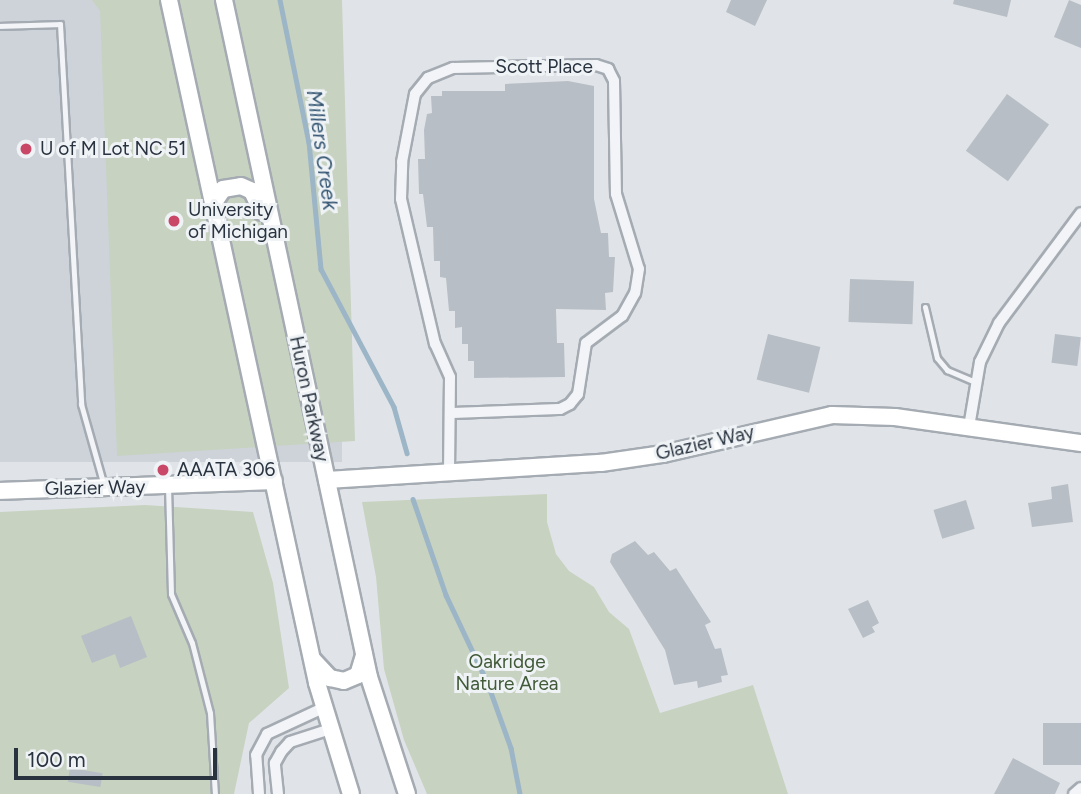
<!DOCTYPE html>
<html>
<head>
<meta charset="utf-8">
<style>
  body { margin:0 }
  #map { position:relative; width:1081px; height:794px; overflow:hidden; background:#e0e4e8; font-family:Figtree,sans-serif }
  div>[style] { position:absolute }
  .built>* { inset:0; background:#ced3da; transform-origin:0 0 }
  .green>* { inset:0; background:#c7d2c1 }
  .stream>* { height:4.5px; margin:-2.25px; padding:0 2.25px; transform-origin:2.25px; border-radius:2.25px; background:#9cb5c7 }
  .building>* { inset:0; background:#b7bec5; transform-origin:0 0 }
  .roads { filter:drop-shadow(2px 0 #a5abb2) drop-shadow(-2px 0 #a5abb2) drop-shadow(0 2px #a5abb2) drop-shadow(0 -2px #a5abb2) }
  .lane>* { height:5px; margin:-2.5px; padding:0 2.5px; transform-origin:2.5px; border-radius:2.5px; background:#f2f4f7 }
  .street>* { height:10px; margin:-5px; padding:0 5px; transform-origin:5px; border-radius:5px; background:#f2f4f7 }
  .secondary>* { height:16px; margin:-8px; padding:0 8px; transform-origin:8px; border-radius:8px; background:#fff }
  .dots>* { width:19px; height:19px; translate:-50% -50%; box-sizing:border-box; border:4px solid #eff3f6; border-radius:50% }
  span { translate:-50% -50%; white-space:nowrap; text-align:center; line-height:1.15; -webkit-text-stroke:6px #eff3f6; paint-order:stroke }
  .street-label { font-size:19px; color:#29333f }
  .poi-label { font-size:19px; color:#29333f }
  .left { translate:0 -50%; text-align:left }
  .park-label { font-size:19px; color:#415a37 }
  .water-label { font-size:21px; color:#345572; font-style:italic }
  .scale { position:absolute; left:14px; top:748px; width:203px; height:32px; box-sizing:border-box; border:4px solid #29333f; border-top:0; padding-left:9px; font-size:21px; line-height:24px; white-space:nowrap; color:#29333f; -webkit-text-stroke:5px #eff3f6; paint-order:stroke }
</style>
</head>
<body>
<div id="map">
  <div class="built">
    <i style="left:0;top:0;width:342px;height:462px"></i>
  </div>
  <div class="green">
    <i style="clip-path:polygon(92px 0,342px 0,355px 441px,117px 456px,100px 11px)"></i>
    <i style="clip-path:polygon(547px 494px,547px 522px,556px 554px,569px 571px,594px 587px,609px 612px,629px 629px,660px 713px,753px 685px,788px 794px,427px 794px,404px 740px,384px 669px,376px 577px,362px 502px)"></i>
    <i style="clip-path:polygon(145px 505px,253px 512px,273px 583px,289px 688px,249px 723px,234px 794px,0 794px,0 512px)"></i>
  </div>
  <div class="stream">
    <i style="left:280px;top:0;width:145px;rotate:78.5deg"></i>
    <i style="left:309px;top:142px;width:128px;rotate:84.6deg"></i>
    <i style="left:321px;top:269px;width:156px;rotate:62.1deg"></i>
    <i style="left:394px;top:407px;width:48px;rotate:74.2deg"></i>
    <i style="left:413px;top:499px;width:102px;rotate:71deg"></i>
    <i style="left:446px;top:595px;width:98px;rotate:64.7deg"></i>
    <i style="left:488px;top:684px;width:68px;rotate:70.2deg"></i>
    <i style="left:511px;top:748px;width:47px;rotate:78.9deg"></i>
  </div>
  <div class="building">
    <i style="clip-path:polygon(731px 0,767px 0,755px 26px,726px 12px)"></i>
    <i style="clip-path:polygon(954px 0,1011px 0,1007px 17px,953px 4px)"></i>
    <i style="clip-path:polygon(1069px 0,1081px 5px,1081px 48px,1054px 37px)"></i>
    <i style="clip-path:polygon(568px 81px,594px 86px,594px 199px,601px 233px,608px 233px,609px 257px,615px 257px,613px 292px,605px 293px,606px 310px,556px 309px,557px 343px,564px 343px,565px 377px,474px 378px,474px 361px,468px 361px,468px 344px,462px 344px,462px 327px,455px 328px,455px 311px,449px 311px,446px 278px,440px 277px,440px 261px,434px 261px,433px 227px,427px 227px,423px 194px,419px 194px,418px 159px,425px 159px,424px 130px,427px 114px,432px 113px,431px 96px,442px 96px,442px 91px,505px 91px,505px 84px)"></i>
    <i style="left:1007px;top:94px;width:52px;height:70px;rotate:36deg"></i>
    <i style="left:850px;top:279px;width:64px;height:43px;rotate:2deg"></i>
    <i style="left:768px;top:334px;width:54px;height:47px;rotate:14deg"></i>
    <i style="left:1055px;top:334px;width:26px;height:29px;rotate:7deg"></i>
    <i style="clip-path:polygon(1068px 484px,1073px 522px,1032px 527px,1028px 503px,1052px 499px,1051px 487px)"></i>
    <i style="left:966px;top:500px;width:30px;height:34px;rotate:73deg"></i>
    <i style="clip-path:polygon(635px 541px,648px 555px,654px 552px,670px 571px,676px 568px,711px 622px,705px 625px,715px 649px,721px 648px,728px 675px,721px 676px,722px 682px,698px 688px,697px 681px,674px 685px,665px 650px,610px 562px,612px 554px)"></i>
    <i style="clip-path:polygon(868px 600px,879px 623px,872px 627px,875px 632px,863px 638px,848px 609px)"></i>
    <i style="clip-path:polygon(131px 616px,147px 657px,120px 668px,115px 654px,92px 663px,81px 636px)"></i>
    <i style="left:1081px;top:723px;width:42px;height:38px;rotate:90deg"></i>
    <i style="clip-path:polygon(1013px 758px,1060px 783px,1055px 794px,994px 794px)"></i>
    <i style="left:70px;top:768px;width:33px;height:14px;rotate:9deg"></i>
  </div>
  <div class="roads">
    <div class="lane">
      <i style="left:0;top:26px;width:60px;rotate:-1.9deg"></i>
      <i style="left:60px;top:24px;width:381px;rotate:86.8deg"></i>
      <i style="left:81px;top:404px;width:85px;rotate:74.3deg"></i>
      <i style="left:925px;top:307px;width:52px;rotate:76.8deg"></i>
      <i style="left:937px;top:358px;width:16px;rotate:50deg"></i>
      <i style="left:947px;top:370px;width:33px;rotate:23deg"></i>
      <i style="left:168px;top:486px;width:108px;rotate:88.4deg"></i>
      <i style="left:171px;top:594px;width:53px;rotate:66.8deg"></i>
      <i style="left:192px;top:643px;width:72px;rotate:75.6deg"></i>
      <i style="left:210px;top:713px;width:81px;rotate:86.5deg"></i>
    </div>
    <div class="street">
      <i style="left:969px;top:427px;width:66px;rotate:-80.4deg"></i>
      <i style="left:980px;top:362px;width:43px;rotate:-64deg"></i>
      <i style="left:999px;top:323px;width:137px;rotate:-53.3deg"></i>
      <i style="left:449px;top:473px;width:96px;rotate:-89.4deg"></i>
      <i style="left:450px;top:377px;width:36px;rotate:-114deg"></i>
      <i style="left:435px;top:344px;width:149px;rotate:-103.2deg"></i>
      <i style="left:401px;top:199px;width:37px;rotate:-88deg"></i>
      <i style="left:402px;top:162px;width:69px;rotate:-79.2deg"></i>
      <i style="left:415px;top:94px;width:21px;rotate:-51deg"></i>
      <i style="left:428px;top:78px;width:27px;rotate:-22deg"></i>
      <i style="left:453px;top:68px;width:143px;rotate:-1.2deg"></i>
      <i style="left:596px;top:65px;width:13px;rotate:18deg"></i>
      <i style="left:608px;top:69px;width:13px;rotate:63deg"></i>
      <i style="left:614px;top:81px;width:113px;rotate:89deg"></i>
      <i style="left:616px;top:194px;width:78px;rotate:73deg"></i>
      <i style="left:639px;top:269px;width:24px;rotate:99deg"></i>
      <i style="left:635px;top:293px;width:26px;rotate:119deg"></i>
      <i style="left:622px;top:316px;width:45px;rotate:143.1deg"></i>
      <i style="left:586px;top:343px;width:52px;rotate:98.9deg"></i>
      <i style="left:578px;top:394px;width:13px;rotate:129deg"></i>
      <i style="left:570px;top:404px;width:11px;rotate:153deg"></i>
      <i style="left:560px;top:409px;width:109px;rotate:177.9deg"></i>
      <i style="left:259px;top:794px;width:39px;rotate:-94deg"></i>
      <i style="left:256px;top:755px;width:24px;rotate:-62deg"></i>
      <i style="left:267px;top:734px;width:62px;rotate:-24.9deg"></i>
      <i style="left:278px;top:794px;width:31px;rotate:-96deg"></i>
      <i style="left:275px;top:763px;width:13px;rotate:-61deg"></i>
      <i style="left:281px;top:752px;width:13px;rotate:-48deg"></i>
      <i style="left:290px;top:742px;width:40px;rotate:-18deg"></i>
      <i style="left:1074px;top:794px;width:9px;rotate:-41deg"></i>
    </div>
    <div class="secondary">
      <i style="left:169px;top:0;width:699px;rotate:77.77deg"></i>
      <i style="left:317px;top:683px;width:116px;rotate:73deg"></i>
      <i style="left:224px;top:0;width:692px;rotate:77.91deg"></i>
      <i style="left:369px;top:677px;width:123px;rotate:72deg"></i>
      <i style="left:213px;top:204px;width:18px;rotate:-56deg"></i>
      <i style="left:223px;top:189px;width:18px;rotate:-9deg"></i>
      <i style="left:241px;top:186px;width:12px;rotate:24deg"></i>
      <i style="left:252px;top:191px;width:23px;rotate:65deg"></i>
      <i style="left:327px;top:480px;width:275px;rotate:-3.6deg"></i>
      <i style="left:601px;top:463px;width:63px;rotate:-8.3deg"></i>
      <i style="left:663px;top:454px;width:173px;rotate:-13deg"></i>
      <i style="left:832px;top:415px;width:63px;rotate:1.8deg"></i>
      <i style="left:895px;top:417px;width:188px;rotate:8deg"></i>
      <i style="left:0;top:491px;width:274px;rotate:-2.1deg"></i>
      <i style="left:313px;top:660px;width:25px;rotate:47deg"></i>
      <i style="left:330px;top:678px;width:14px;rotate:12deg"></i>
      <i style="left:344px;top:681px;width:15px;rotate:-23deg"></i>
      <i style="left:358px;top:675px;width:21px;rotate:-73deg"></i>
    </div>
  </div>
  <div class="dots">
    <i style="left:26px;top:149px;background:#ca4867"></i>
    <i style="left:174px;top:221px;background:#ca4867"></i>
    <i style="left:163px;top:470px;background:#ca4867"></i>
  </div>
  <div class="street-label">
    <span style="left:544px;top:67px">Scott Place</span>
    <span style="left:309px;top:399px;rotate:78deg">Huron Parkway</span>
    <span style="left:705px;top:443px;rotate:-13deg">Glazier Way</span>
    <span style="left:95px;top:488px;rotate:-1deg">Glazier Way</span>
  </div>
  <div class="poi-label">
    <span class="left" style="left:40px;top:149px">U of M Lot NC 51</span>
    <span class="left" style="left:188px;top:221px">University<br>of Michigan</span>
    <span class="left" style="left:177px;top:470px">AAATA 306</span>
  </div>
  <div class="park-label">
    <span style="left:507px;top:673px">Oakridge<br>Nature Area</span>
  </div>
  <div class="water-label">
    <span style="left:322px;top:150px;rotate:82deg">Millers Creek</span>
  </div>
  <div class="scale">100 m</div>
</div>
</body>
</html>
